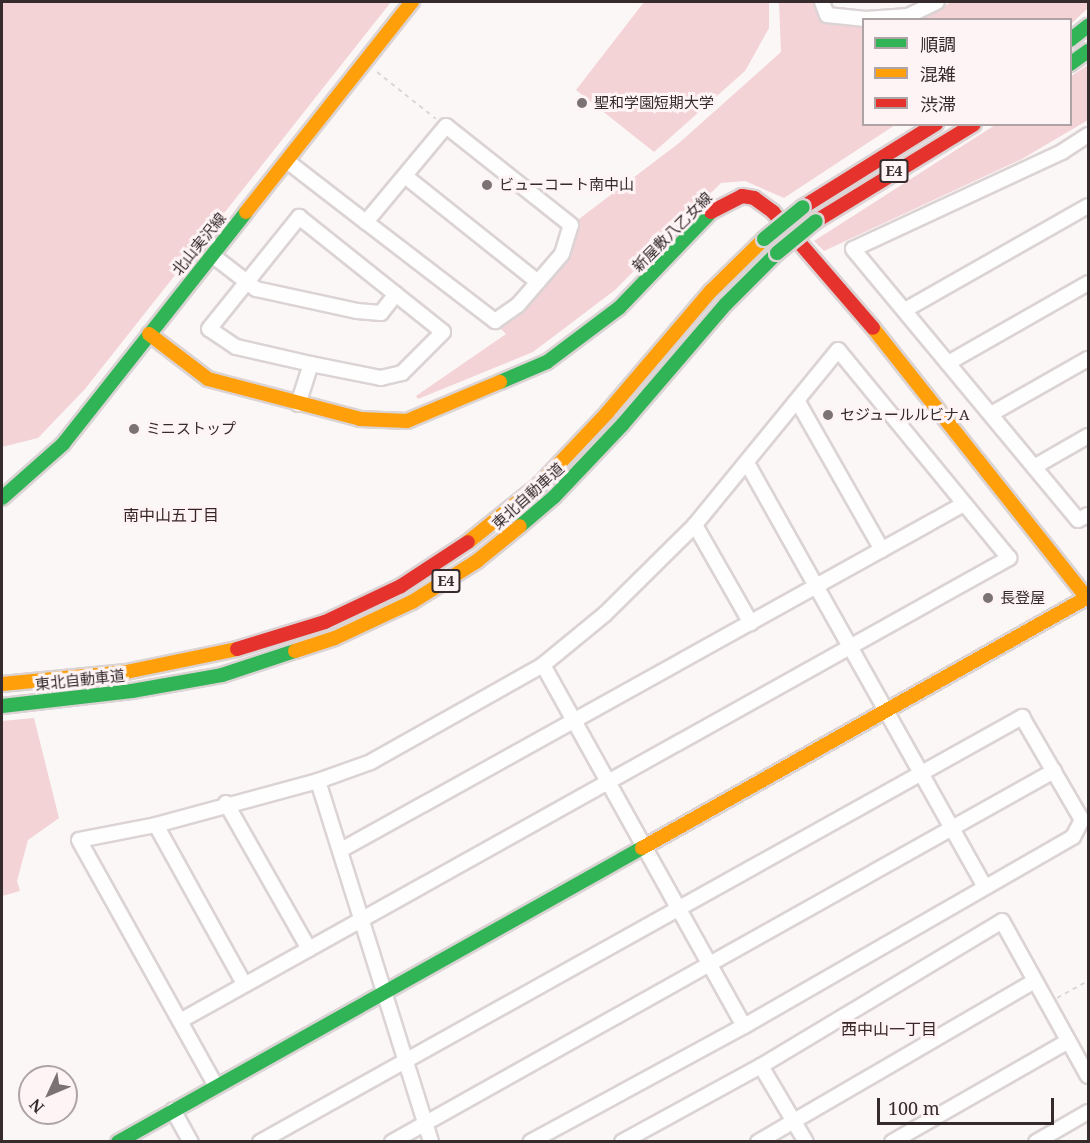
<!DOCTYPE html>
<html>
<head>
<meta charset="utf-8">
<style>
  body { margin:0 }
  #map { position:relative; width:1090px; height:1143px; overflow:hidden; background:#fcf7f7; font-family:"Noto Serif","Noto Sans JP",serif }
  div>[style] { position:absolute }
  .green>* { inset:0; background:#f3d3d6 }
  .path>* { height:2px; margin-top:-1px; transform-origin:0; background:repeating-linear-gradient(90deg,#dad6d6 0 4.5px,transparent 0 9px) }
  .roads { filter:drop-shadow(2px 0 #dbd3d4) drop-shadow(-2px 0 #dbd3d4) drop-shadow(0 2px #dbd3d4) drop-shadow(0 -2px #dbd3d4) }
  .street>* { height:14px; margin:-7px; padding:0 7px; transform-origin:7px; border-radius:7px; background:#fffefe }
  .fast>* { height:14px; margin:-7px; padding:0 7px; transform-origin:7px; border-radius:7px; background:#30b455 }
  .slow>* { height:14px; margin:-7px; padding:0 7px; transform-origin:7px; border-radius:7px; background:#ff9f0a }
  .jam>* { height:14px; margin:-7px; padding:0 7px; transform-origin:7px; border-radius:7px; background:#e5322d }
  .bridges { filter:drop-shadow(2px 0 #dbd3d4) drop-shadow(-2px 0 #dbd3d4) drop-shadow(0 2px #dbd3d4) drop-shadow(0 -2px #dbd3d4) }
  .fast-bridge>* { height:14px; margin:-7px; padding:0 7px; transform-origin:7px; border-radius:7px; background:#30b455 }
  .dots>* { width:16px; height:16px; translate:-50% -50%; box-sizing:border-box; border:3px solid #fff4f5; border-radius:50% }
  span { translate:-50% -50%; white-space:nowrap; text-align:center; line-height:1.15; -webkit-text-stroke:6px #fff4f5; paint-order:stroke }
  .shield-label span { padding:2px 4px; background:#fff4f5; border:2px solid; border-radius:4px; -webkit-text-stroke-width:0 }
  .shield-label { font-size:14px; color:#352a2c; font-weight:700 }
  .poi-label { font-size:15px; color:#352a2c }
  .left { translate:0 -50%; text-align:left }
  .street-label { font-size:15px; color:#352a2c }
  .neighbourhood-label { font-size:16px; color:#392527 }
  .frame { position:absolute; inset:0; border:3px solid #352a2c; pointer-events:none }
  .legend { position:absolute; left:862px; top:18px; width:210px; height:108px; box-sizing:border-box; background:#fff4f5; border:2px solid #aea3a5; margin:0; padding:8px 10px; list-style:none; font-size:18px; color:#352a2c }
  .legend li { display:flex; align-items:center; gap:12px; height:30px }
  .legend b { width:30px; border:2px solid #aea3a5 }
  .north { position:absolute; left:18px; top:1065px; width:60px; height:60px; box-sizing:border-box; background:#fff4f5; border:2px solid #aea3a5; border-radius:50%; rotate:226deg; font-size:16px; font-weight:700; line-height:24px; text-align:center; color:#352a2c }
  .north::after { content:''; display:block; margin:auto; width:21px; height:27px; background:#7b7273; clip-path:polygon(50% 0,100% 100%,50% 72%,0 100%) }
  .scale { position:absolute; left:877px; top:1098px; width:177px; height:27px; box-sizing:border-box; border:3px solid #352a2c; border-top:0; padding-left:8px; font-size:18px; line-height:21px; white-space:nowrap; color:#352a2c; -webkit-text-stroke:4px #fff4f5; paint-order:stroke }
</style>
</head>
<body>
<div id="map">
  <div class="green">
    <i style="clip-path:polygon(2px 2px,391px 2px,85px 389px,38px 438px,2px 447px)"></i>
    <i style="clip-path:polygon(644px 2px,769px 2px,769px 28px,745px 71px,654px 152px,576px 90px)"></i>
    <i style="clip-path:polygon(779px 2px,816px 2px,863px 23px,864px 124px,895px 125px,784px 198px,745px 181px,721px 183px,615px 290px,533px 352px,418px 399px,416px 396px,506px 334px,499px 327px,523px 309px,565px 265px,579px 219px,679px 143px,781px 52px)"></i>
    <i style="clip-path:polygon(951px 2px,1088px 2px,1088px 8px,1071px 24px,1070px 20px,920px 20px)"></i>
    <i style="clip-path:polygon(1088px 65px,1088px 120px,1022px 159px,824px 251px,814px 241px,995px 125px,1070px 124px,1071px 76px)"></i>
    <i style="clip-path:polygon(34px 718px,59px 818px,28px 840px,17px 881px,20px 891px,2px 896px,2px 721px)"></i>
  </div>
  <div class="path">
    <i style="left:377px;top:72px;width:75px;rotate:38.5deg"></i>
    <i style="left:1057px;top:998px;width:35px;rotate:-29deg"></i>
  </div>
  <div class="roads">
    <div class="street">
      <i style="left:822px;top:2px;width:14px;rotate:69deg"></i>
      <i style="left:827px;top:15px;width:39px;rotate:6deg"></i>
      <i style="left:866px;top:19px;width:42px;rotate:-4.1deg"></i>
      <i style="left:908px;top:16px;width:32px;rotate:-26deg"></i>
      <i style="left:1088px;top:135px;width:31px;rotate:147deg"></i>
      <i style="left:1062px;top:152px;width:230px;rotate:155.1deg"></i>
      <i style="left:853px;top:249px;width:352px;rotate:50.3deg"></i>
      <i style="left:1078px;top:520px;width:11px;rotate:-27deg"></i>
      <i style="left:287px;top:161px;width:100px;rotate:37.7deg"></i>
      <i style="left:366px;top:222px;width:163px;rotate:37.5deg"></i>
      <i style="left:495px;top:321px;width:28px;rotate:-35deg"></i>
      <i style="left:518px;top:305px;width:67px;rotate:-49.2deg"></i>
      <i style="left:562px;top:254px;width:30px;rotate:-73deg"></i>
      <i style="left:571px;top:225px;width:159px;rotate:-141.6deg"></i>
      <i style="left:446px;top:126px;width:125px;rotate:129.8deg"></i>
      <i style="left:405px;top:176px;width:170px;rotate:38.6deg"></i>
      <i style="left:299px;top:217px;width:184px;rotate:38.6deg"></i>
      <i style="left:443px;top:332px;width:58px;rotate:135deg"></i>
      <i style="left:402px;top:373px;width:22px;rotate:167deg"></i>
      <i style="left:381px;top:378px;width:71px;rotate:-168.7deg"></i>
      <i style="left:311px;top:364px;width:77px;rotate:-167.2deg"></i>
      <i style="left:236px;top:347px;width:32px;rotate:-146deg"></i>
      <i style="left:209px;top:329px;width:144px;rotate:-51.2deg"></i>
      <i style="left:212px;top:255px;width:56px;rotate:37.7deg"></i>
      <i style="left:256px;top:289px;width:103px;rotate:12.3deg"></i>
      <i style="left:357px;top:311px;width:24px;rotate:5deg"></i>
      <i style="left:381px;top:313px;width:24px;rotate:-52deg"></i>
      <i style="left:905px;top:310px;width:210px;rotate:-29.6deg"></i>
      <i style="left:948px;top:363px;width:161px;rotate:-29.7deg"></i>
      <i style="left:798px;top:402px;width:170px;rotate:60.4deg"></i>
      <i style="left:298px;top:404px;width:42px;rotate:-72deg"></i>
      <i style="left:991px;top:414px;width:112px;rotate:-29.6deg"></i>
      <i style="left:747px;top:463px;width:484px;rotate:60.7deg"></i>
      <i style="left:1034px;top:467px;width:62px;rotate:-29.9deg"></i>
      <i style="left:695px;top:525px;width:113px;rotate:60.3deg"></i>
      <i style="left:543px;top:665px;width:413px;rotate:60.9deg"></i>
      <i style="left:318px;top:781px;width:378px;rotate:72.6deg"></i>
      <i style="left:226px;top:803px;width:168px;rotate:60.4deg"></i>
      <i style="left:156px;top:825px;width:182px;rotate:61deg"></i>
      <i style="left:341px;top:850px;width:710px;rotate:-29.05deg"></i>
      <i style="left:180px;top:1021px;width:950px;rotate:-29.18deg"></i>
      <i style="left:1009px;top:558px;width:269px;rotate:-129.4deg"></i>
      <i style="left:838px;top:350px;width:226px;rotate:129.3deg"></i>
      <i style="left:695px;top:525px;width:127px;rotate:135.3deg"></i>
      <i style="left:605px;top:614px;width:80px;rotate:140.6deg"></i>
      <i style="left:543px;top:665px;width:197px;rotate:150.6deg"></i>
      <i style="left:371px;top:762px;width:56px;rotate:160.3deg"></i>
      <i style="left:318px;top:781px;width:168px;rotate:164.8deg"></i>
      <i style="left:156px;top:825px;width:78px;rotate:169deg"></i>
      <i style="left:79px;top:840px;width:282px;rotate:60.9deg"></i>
      <i style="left:761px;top:1066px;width:88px;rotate:59.4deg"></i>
      <i style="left:173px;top:1110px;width:37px;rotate:61deg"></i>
      <i style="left:260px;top:1142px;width:873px;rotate:-29.15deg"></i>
      <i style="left:1022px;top:717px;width:119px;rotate:59.8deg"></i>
      <i style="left:1082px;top:820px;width:19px;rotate:118deg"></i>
      <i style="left:1073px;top:837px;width:379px;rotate:150.1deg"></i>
      <i style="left:744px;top:1026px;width:243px;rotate:151.5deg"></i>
      <i style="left:392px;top:1142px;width:759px;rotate:-29.27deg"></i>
      <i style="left:622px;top:1142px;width:158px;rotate:-28.7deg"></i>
      <i style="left:761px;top:1066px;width:281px;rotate:-31deg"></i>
      <i style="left:1002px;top:921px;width:177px;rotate:61deg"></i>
      <i style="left:758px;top:1142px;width:320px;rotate:-30.2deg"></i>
      <i style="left:892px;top:1142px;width:203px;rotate:-29.8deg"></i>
      <i style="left:1036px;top:1142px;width:60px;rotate:-30deg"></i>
    </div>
    <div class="fast">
      <i style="left:1070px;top:40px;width:23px;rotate:-38deg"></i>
      <i style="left:1070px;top:64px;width:22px;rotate:-36deg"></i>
      <i style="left:500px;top:382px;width:51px;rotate:-23.1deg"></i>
      <i style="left:547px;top:362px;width:90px;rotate:-36.9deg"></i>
      <i style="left:619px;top:308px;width:133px;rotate:-46.2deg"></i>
      <i style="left:2px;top:498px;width:81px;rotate:-41.5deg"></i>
      <i style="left:63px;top:444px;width:295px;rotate:-51.7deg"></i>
      <i style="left:520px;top:526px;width:45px;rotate:-40.5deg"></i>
      <i style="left:554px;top:497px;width:100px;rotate:-46.6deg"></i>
      <i style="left:623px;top:424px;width:158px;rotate:-49.4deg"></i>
      <i style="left:726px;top:304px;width:72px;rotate:-45deg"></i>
      <i style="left:2px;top:706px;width:131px;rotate:-6.6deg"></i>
      <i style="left:132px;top:691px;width:91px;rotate:-10.1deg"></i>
      <i style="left:222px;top:675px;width:77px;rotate:-18.2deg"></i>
      <i style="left:118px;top:1142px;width:601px;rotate:-29.3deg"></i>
    </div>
    <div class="slow">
      <i style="left:246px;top:212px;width:268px;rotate:-51.7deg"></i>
      <i style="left:873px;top:328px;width:346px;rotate:51.6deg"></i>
      <i style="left:149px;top:334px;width:74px;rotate:37.3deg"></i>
      <i style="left:208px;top:379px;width:157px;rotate:14.7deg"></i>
      <i style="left:360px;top:419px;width:47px;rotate:2.4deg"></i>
      <i style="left:407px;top:421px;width:101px;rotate:-22.8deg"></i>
      <i style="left:468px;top:542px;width:91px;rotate:-38.8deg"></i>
      <i style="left:539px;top:485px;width:99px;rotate:-46.6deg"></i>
      <i style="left:607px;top:413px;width:160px;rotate:-49.6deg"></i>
      <i style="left:711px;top:291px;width:74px;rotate:-44.5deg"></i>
      <i style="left:295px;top:651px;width:42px;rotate:-18deg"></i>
      <i style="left:335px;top:638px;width:85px;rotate:-25.1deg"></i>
      <i style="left:412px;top:602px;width:77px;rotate:-32.2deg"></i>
      <i style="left:477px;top:561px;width:55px;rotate:-39.1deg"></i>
      <i style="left:2px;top:684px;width:125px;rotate:-5.5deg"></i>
      <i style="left:126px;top:672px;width:113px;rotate:-11.7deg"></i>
      <i style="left:642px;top:848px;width:512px;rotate:-29.37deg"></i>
    </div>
    <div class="jam">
      <i style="left:803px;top:207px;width:157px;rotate:-32deg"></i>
      <i style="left:711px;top:212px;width:35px;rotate:-27deg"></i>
      <i style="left:742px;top:196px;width:12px;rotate:9deg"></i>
      <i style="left:754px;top:198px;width:24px;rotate:36deg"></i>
      <i style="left:773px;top:212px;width:153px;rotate:49.2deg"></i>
      <i style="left:816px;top:221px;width:185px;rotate:-31.5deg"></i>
      <i style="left:237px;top:649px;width:92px;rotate:-17.1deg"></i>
      <i style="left:325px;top:622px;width:84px;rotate:-25.3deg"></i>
      <i style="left:401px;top:586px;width:80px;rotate:-33.3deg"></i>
    </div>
  </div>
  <div class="bridges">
    <div class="fast-bridge">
      <i style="left:764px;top:239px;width:50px;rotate:-39.4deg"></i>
      <i style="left:777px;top:253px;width:50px;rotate:-39.4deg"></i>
    </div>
  </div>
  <div class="dots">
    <i style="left:582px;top:103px;background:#7b7273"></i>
    <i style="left:487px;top:185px;background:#7b7273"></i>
    <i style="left:828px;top:415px;background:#7b7273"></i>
    <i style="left:134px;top:429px;background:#7b7273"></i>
    <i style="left:988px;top:598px;background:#7b7273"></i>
  </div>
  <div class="shield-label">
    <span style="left:894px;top:171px">E4</span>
    <span style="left:446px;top:581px">E4</span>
  </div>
  <div class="poi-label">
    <span class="left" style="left:594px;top:103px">聖和学園短期大学</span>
    <span class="left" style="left:499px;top:185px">ビューコート南中山</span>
    <span class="left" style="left:840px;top:415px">セジュールルビナA</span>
    <span class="left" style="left:146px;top:429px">ミニストップ</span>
    <span class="left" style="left:1000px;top:598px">長登屋</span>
  </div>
  <div class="street-label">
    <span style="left:672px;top:232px;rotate:-45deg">新屋敷八乙女線</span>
    <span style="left:199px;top:244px;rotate:-51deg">北山実沢線</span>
    <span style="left:528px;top:496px;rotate:-42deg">東北自動車道</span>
    <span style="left:80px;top:680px;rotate:-6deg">東北自動車道</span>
  </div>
  <div class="neighbourhood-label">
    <span style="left:171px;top:515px">南中山五丁目</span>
    <span style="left:889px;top:1029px">西中山一丁目</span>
  </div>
  <div class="frame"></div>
  <ul class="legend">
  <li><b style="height:8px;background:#30b455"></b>順調</li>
  <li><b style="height:8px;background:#ff9f0a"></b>混雑</li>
  <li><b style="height:8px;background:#e5322d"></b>渋滞</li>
  </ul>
  <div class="north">N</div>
  <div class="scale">100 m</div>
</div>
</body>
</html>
